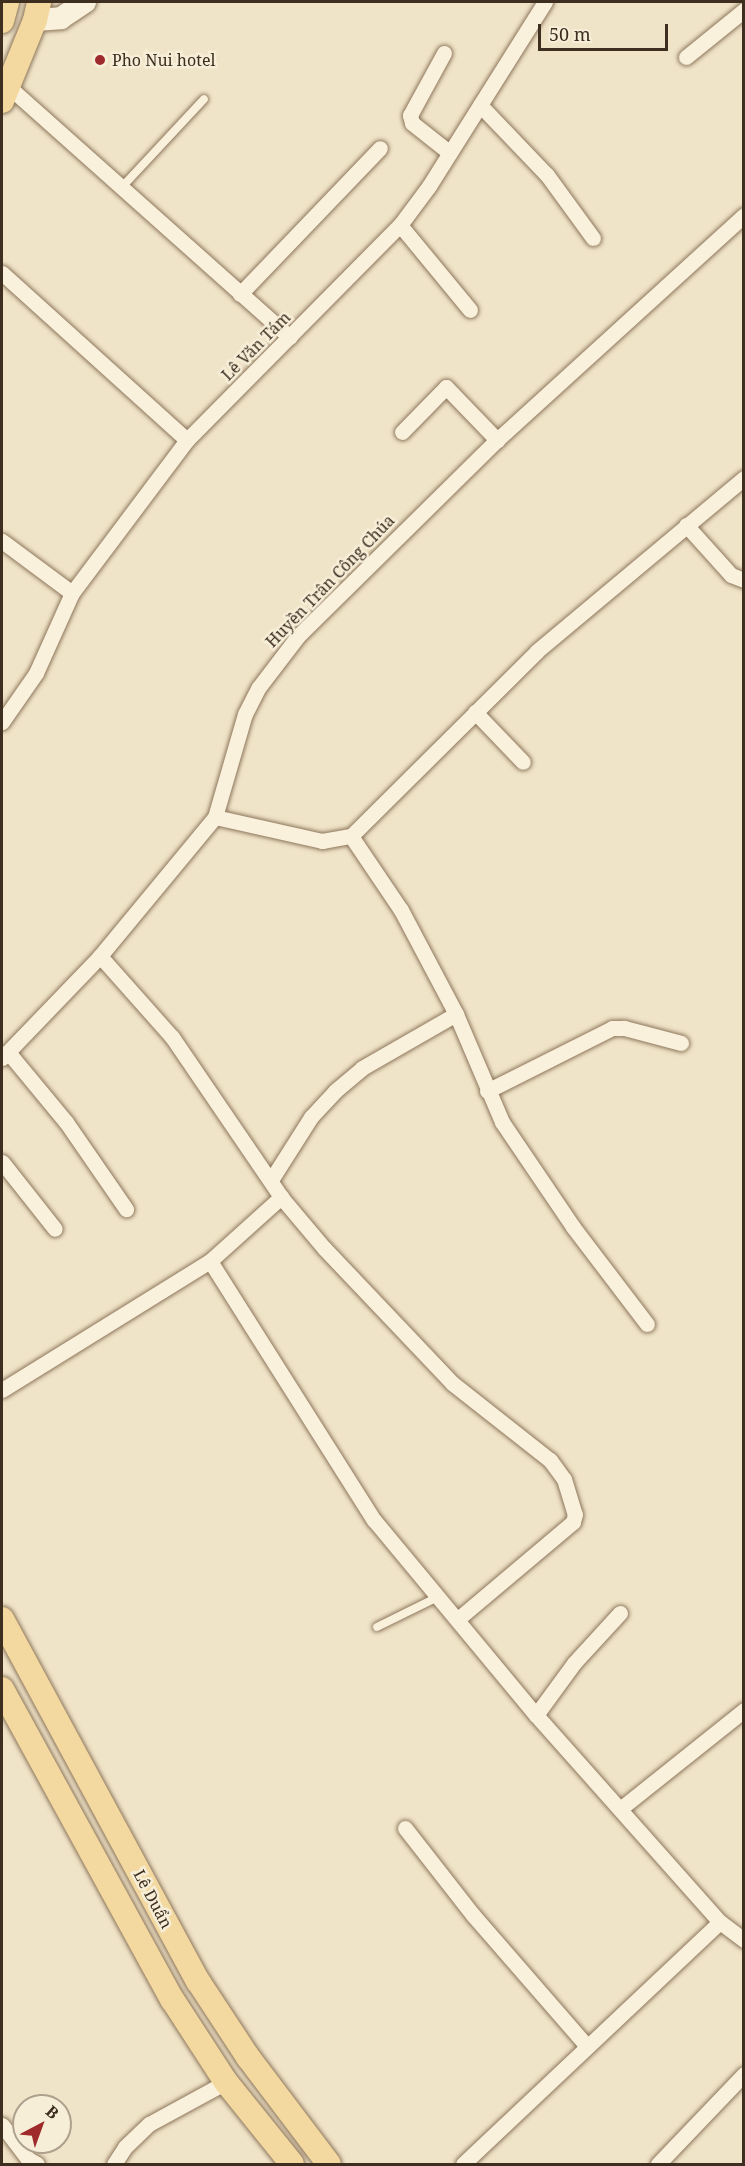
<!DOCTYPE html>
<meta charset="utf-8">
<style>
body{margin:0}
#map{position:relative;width:745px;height:2166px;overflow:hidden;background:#f0e4c8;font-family:"Noto Serif",serif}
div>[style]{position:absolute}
.roads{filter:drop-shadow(0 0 2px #8d765c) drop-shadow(0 0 2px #8d765c)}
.lane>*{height:8px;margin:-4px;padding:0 4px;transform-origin:4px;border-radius:4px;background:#faf1dc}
.street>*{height:15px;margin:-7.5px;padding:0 7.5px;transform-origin:7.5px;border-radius:7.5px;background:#faf1dc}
.secondary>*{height:22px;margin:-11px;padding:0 11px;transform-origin:11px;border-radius:11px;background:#faf1dc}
.primary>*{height:24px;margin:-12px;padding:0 12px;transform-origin:12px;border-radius:12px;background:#f3d9a0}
.dots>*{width:16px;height:16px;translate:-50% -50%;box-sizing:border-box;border:3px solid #f7eed8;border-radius:50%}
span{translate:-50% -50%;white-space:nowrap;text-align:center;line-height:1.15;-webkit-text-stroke:5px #f7eed8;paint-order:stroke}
.poi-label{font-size:16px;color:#3d2e20}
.left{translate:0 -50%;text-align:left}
.street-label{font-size:16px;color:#3d2e20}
.frame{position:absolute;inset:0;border:3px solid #3d2e20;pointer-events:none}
.north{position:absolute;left:12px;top:2094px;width:60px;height:60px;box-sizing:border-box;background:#f7eed8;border:2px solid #ada18e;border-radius:50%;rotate:41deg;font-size:16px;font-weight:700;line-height:24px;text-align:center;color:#3d2e20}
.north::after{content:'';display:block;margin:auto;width:21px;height:27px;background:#9e2a2b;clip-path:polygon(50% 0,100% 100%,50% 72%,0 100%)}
.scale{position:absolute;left:538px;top:24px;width:130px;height:27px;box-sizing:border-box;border:3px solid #3d2e20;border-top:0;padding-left:8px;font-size:18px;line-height:21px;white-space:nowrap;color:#3d2e20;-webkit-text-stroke:4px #f7eed8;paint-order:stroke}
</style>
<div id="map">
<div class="roads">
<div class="lane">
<i style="left:122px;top:187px;width:120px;rotate:-47deg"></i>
<i style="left:377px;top:1627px;width:68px;rotate:-26.2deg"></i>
</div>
<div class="street">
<i style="left:444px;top:53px;width:71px;rotate:118.7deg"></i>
<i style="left:410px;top:115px;width:8px;rotate:76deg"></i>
<i style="left:412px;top:123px;width:48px;rotate:38.3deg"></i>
<i style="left:686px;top:57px;width:75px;rotate:-39deg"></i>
<i style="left:9px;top:87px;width:376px;rotate:41.7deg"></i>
<i style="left:480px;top:105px;width:97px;rotate:46.3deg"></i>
<i style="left:547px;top:175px;width:78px;rotate:53.9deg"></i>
<i style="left:400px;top:225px;width:110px;rotate:50.5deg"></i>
<i style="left:2px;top:273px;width:249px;rotate:42.1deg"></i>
<i style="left:240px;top:294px;width:202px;rotate:-46.2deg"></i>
<i style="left:402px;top:432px;width:63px;rotate:-45.6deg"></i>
<i style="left:446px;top:387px;width:74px;rotate:46.1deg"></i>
<i style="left:686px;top:525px;width:67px;rotate:48deg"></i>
<i style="left:731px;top:575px;width:14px;rotate:21deg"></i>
<i style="left:2px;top:541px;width:87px;rotate:36.6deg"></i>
<i style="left:475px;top:712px;width:69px;rotate:46.2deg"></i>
<i style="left:2px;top:722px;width:60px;rotate:-55.2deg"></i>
<i style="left:36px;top:673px;width:88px;rotate:-65.8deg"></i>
<i style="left:72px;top:593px;width:191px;rotate:-53.1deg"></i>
<i style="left:187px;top:440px;width:303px;rotate:-45.3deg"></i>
<i style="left:400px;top:225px;width:49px;rotate:-53.4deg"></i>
<i style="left:429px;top:186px;width:218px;rotate:-57.8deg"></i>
<i style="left:215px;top:817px;width:110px;rotate:12.6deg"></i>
<i style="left:322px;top:841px;width:29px;rotate:-10deg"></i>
<i style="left:351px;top:836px;width:262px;rotate:-44.8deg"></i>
<i style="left:537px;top:651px;width:270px;rotate:-39.9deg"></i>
<i style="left:351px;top:836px;width:89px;rotate:56deg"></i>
<i style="left:401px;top:910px;width:118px;rotate:62.1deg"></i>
<i style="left:456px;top:1014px;width:117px;rotate:66.9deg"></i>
<i style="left:502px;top:1122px;width:127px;rotate:55.9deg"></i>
<i style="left:573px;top:1227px;width:122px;rotate:52.7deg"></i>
<i style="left:100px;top:956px;width:108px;rotate:48.4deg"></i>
<i style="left:172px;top:1037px;width:194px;rotate:55.7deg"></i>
<i style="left:281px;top:1197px;width:67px;rotate:49.9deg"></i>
<i style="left:324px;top:1248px;width:186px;rotate:46.5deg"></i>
<i style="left:452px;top:1383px;width:125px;rotate:38.2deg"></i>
<i style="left:550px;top:1460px;width:24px;rotate:54deg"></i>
<i style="left:564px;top:1479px;width:37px;rotate:73deg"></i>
<i style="left:575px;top:1514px;width:8px;rotate:104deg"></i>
<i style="left:573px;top:1522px;width:150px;rotate:139.9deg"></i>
<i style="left:8px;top:1052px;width:91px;rotate:50.4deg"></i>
<i style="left:66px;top:1122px;width:106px;rotate:55.4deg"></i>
<i style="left:2px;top:1058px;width:141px;rotate:-46.1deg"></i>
<i style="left:100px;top:956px;width:180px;rotate:-50.4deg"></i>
<i style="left:215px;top:817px;width:107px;rotate:-73.8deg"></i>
<i style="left:245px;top:714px;width:30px;rotate:-63deg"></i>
<i style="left:259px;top:687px;width:64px;rotate:-52.6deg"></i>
<i style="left:298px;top:636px;width:279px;rotate:-44.6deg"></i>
<i style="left:497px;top:440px;width:334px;rotate:-42.3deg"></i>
<i style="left:487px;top:1091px;width:140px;rotate:-26.7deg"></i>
<i style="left:612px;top:1028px;width:12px"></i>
<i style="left:624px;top:1028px;width:59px;rotate:14.7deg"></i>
<i style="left:2px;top:1162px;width:85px;rotate:51.7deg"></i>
<i style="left:271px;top:1180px;width:75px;rotate:-57.6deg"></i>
<i style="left:311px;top:1117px;width:35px;rotate:-47deg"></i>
<i style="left:335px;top:1091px;width:35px;rotate:-40deg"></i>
<i style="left:362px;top:1068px;width:108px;rotate:-29.9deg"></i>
<i style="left:210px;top:1261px;width:307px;rotate:57.7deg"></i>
<i style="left:374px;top:1520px;width:254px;rotate:50.3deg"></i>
<i style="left:536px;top:1715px;width:277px;rotate:48.4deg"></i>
<i style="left:720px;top:1922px;width:30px;rotate:37deg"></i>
<i style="left:2px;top:1390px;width:245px;rotate:-31.8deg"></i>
<i style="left:210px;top:1261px;width:96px;rotate:-42deg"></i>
<i style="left:536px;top:1715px;width:64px;rotate:-53.8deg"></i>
<i style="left:574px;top:1663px;width:68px;rotate:-47.4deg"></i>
<i style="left:620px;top:1809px;width:159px;rotate:-38.6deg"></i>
<i style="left:405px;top:1828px;width:110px;rotate:52deg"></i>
<i style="left:473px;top:1915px;width:174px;rotate:49deg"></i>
<i style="left:2px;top:2125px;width:43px;rotate:52.6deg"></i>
<i style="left:28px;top:2159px;width:10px;rotate:29deg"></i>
<i style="left:114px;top:2164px;width:20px;rotate:-57deg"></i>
<i style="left:125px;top:2147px;width:33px;rotate:-44deg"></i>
<i style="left:149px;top:2124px;width:88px;rotate:-28.6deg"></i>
<i style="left:463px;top:2164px;width:353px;rotate:-43.3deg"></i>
<i style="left:658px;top:2164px;width:124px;rotate:-46.3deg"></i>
</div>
<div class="secondary">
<i style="left:35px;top:20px;width:26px;rotate:-4deg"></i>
<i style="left:61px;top:18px;width:29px;rotate:-34deg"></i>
</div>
<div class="primary">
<i style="left:2px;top:21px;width:20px;rotate:-75deg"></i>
<i style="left:2px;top:101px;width:87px;rotate:-67.8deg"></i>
<i style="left:35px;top:20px;width:18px;rotate:-77deg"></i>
<i style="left:2px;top:1619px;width:412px;rotate:61.6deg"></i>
<i style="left:198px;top:1981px;width:91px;rotate:56.7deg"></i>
<i style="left:248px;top:2057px;width:134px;rotate:52.9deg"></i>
<i style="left:2px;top:1689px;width:354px;rotate:61.3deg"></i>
<i style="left:172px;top:1999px;width:99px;rotate:57deg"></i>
<i style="left:226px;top:2082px;width:105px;rotate:51.2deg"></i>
</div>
</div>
<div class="dots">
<i style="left:100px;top:60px;background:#9e2a2b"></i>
</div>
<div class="poi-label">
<span class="left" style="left:112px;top:60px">Pho Nui hotel</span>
</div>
<div class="street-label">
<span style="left:256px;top:346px;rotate:-45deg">Lê Văn Tám</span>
<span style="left:330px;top:581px;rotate:-46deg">Huyền Trân Công Chúa</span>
<span style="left:153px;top:1899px;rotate:62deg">Lê Duẩn</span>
</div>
<div class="frame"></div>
<div class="north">B</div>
<div class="scale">50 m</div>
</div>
